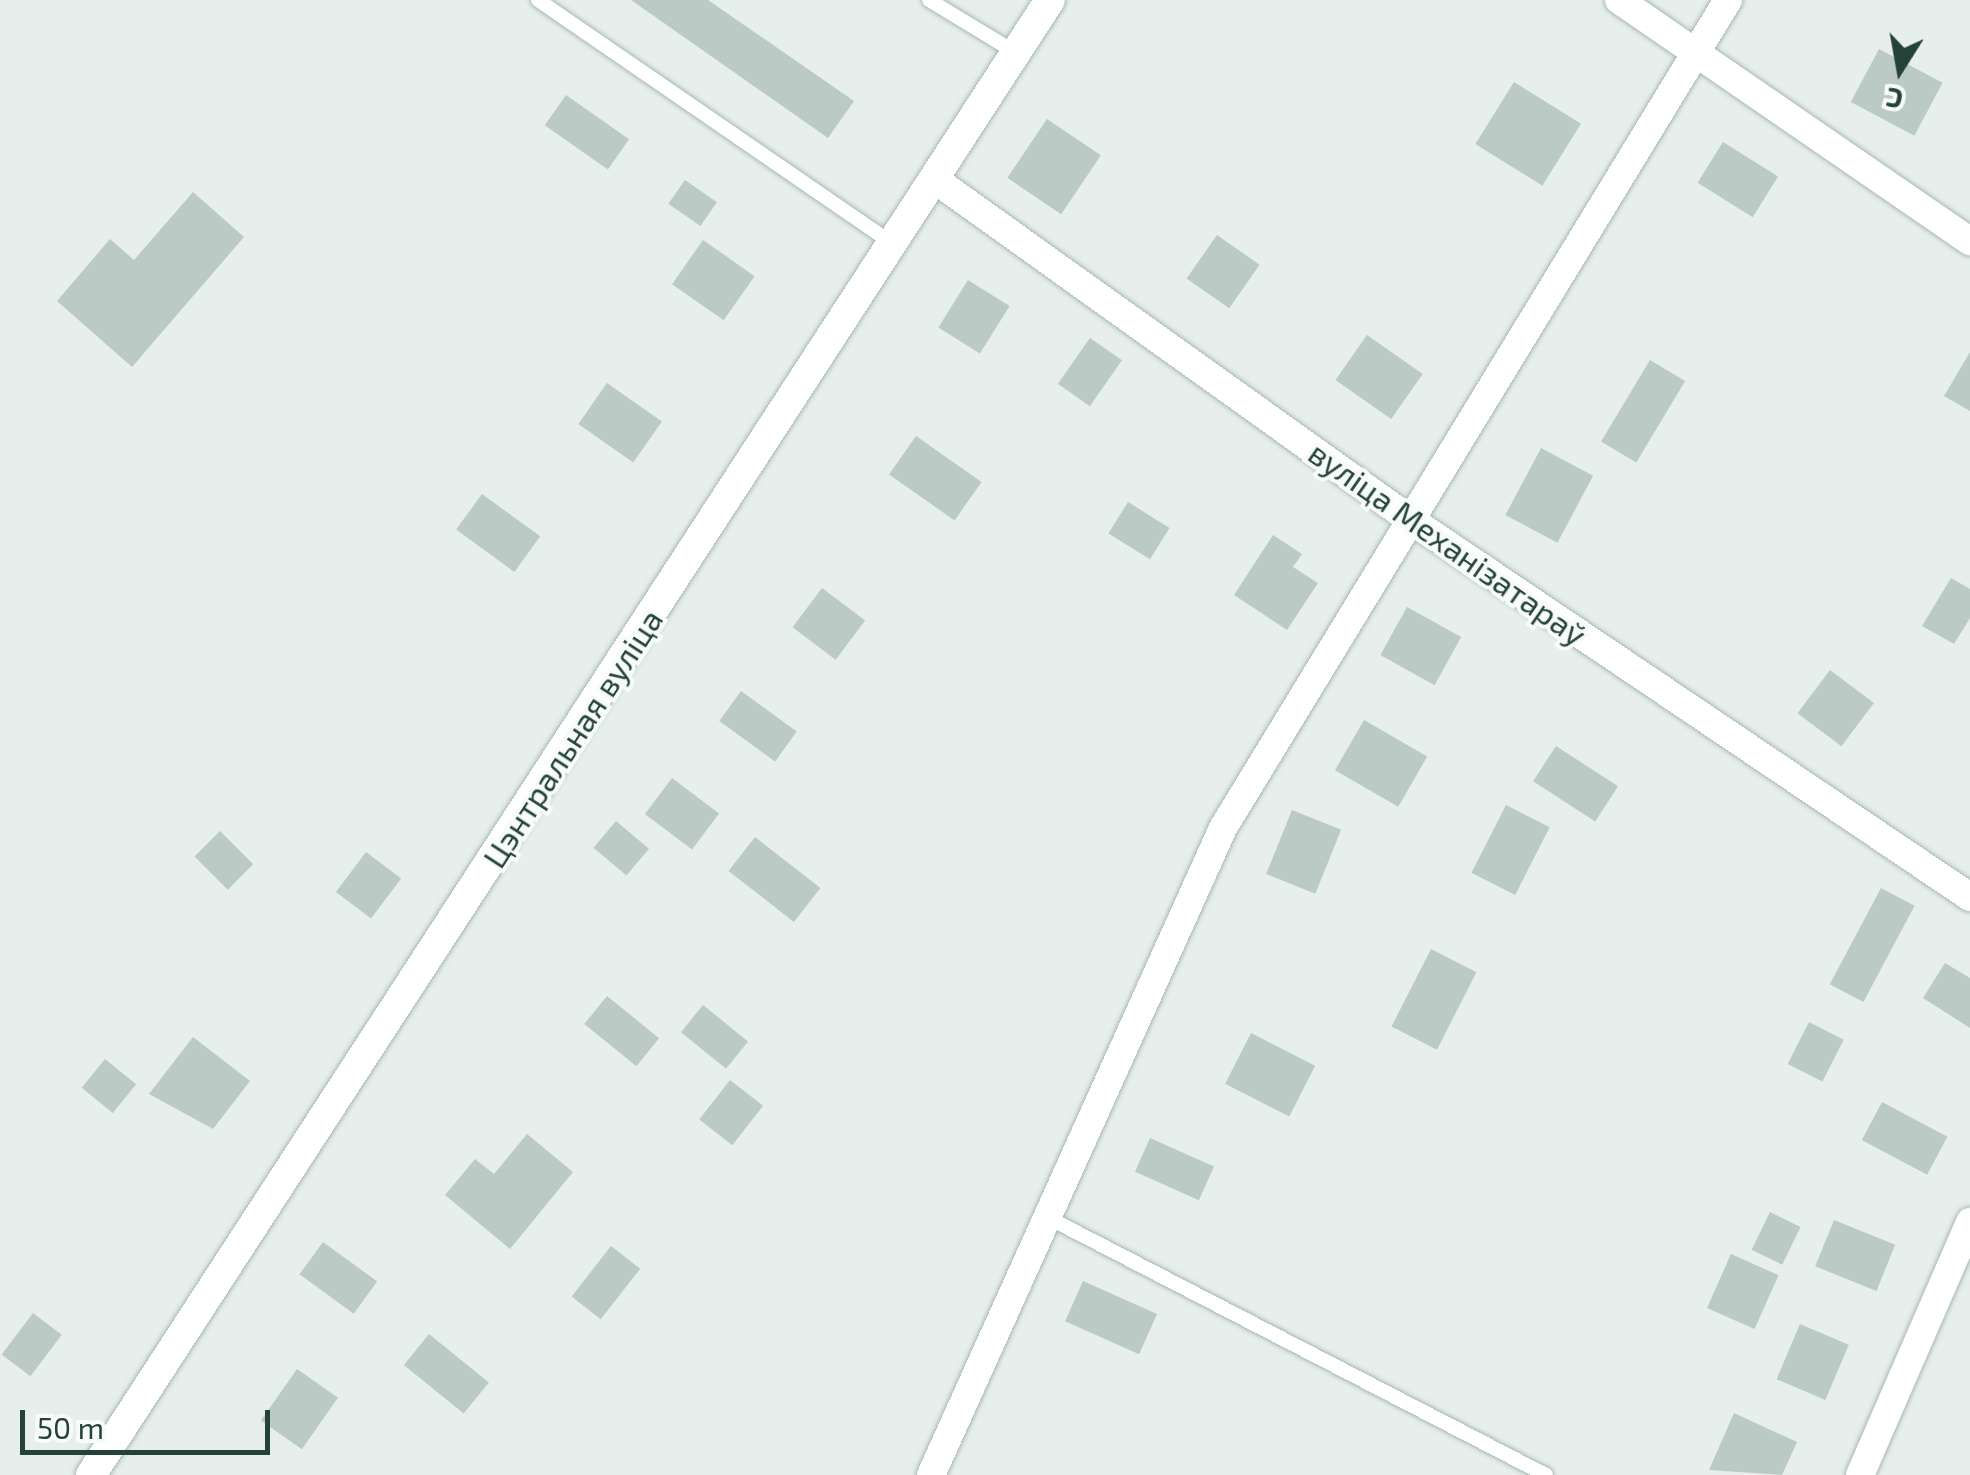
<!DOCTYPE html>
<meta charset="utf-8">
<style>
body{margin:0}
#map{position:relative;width:1970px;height:1475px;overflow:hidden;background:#e6efeb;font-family:"Exo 2",sans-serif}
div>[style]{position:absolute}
.building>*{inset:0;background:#bbcac4;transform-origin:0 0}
.roads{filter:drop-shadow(0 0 2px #a8b8b2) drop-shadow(0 0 2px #a8b8b2)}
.lane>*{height:14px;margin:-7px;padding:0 7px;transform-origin:7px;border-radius:7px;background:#fff}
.street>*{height:28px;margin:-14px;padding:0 14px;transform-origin:14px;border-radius:14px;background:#fff}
.secondary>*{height:30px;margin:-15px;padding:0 15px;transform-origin:15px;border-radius:15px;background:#fff}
span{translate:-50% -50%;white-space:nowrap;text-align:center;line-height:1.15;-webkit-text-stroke:8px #f7fbf9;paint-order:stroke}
.street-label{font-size:32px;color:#24423a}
.north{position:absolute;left:1850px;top:20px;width:100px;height:100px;-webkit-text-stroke:8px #f7fbf9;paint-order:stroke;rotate:191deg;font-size:28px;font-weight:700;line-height:40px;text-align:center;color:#24423a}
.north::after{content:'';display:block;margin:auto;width:35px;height:45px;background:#24423a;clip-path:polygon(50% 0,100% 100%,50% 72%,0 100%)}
.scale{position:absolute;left:20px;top:1410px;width:250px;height:45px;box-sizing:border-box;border:5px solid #24423a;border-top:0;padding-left:12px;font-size:30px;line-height:35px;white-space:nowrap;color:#24423a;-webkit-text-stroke:8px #f7fbf9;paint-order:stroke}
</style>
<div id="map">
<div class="building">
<i style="clip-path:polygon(631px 0,708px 0,854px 101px,828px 138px)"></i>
<i style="left:1879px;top:49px;width:72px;height:60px;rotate:28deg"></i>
<i style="left:1514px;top:82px;width:79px;height:73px;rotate:32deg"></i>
<i style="left:566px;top:95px;width:77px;height:37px;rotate:35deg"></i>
<i style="left:1047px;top:119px;width:65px;height:71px;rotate:34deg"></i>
<i style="left:1723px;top:142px;width:65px;height:48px;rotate:32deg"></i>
<i style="left:685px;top:180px;width:39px;height:29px;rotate:35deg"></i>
<i style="clip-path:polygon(193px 192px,244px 237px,132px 367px,57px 301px,110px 239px,134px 260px)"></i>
<i style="left:1217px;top:235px;width:52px;height:53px;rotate:35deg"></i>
<i style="left:703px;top:240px;width:63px;height:54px;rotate:35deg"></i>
<i style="left:968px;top:280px;width:49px;height:56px;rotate:32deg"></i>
<i style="left:1367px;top:335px;width:68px;height:55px;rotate:35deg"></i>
<i style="left:1090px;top:338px;width:39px;height:56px;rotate:35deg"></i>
<i style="clip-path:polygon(1970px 352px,1970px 411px,1944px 396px)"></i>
<i style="left:1650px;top:360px;width:41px;height:95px;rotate:31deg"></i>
<i style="left:607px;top:383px;width:67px;height:50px;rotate:35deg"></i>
<i style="left:916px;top:436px;width:80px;height:47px;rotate:35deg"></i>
<i style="left:1541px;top:448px;width:59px;height:76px;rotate:28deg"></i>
<i style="left:482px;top:494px;width:72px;height:44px;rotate:36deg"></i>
<i style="left:1128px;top:502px;width:49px;height:37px;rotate:32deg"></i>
<i style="clip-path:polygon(1273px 535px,1302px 554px,1293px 567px,1318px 583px,1287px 630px,1234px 595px)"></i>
<i style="clip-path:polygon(1951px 578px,1970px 589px,1970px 618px,1954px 644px,1922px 626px)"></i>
<i style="left:822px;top:588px;width:54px;height:49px;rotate:37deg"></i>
<i style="left:1407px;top:607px;width:62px;height:55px;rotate:29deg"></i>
<i style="left:1830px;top:670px;width:55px;height:54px;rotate:37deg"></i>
<i style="left:741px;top:691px;width:69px;height:37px;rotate:36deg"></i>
<i style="left:1364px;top:720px;width:73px;height:58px;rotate:30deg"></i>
<i style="left:1556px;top:746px;width:74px;height:42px;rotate:33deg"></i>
<i style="left:672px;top:778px;width:59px;height:45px;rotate:37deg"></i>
<i style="left:1506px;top:805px;width:49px;height:76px;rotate:27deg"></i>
<i style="left:1292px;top:810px;width:53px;height:69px;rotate:22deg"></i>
<i style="left:616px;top:821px;width:43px;height:35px;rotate:40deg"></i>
<i style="left:220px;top:831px;width:47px;height:36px;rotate:45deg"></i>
<i style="left:755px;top:837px;width:83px;height:43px;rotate:38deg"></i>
<i style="left:366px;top:852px;width:44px;height:50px;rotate:37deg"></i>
<i style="left:1881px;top:888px;width:38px;height:109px;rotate:28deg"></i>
<i style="left:1431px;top:949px;width:51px;height:87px;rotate:27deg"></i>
<i style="clip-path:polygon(1945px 963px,1970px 978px,1970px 1028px,1923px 998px)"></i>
<i style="left:607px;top:996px;width:67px;height:36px;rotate:39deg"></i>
<i style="left:703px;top:1005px;width:58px;height:35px;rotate:39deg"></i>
<i style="left:1809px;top:1022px;width:39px;height:47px;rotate:27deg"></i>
<i style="left:1251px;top:1033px;width:72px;height:57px;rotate:27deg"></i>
<i style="clip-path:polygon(193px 1037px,250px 1081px,213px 1129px,149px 1094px)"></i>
<i style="left:105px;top:1059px;width:40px;height:37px;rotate:39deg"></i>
<i style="left:730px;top:1080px;width:42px;height:50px;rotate:38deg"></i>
<i style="left:1882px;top:1102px;width:74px;height:43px;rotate:28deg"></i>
<i style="clip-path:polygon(527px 1134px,573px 1172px,510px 1249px,445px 1195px,475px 1159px,494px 1174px)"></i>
<i style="left:1150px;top:1138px;width:70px;height:37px;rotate:24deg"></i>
<i style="left:1770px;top:1212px;width:34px;height:42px;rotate:26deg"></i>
<i style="left:1834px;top:1220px;width:66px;height:50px;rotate:22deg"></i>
<i style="left:323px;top:1242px;width:67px;height:40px;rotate:36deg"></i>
<i style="left:611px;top:1246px;width:37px;height:64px;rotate:38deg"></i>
<i style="left:1731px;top:1254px;width:52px;height:59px;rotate:24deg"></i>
<i style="left:1083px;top:1281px;width:81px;height:44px;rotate:24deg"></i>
<i style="left:33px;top:1313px;width:36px;height:52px;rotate:37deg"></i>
<i style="left:1800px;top:1324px;width:53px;height:60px;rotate:23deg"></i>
<i style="left:429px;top:1334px;width:77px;height:40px;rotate:39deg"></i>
<i style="left:297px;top:1369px;width:50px;height:63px;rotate:35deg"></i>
<i style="clip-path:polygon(1734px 1413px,1797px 1442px,1782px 1475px,1709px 1470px)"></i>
</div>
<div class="roads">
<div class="lane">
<i style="left:538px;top:0;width:431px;rotate:34.5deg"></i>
<i style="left:929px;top:0;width:100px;rotate:31.2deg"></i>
<i style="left:1045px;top:1216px;width:564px;rotate:27.34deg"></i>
</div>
<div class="street">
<i style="left:1619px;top:0;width:426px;rotate:34.5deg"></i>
<i style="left:934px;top:179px;width:586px;rotate:35.56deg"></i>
<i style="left:1411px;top:520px;width:674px;rotate:34deg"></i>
<i style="left:931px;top:1475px;width:710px;rotate:-65.71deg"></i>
<i style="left:1223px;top:828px;width:970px;rotate:-58.62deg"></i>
<i style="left:1860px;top:1475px;width:276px;rotate:-66.5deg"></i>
</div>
<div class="secondary">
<i style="left:91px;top:1475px;width:1759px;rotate:-56.97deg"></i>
</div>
</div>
<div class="street-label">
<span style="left:1448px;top:543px;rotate:35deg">вуліца Механізатараў</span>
<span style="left:572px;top:738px;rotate:-57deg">Цэнтральная вуліца</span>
</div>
<div class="north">С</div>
<div class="scale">50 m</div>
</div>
